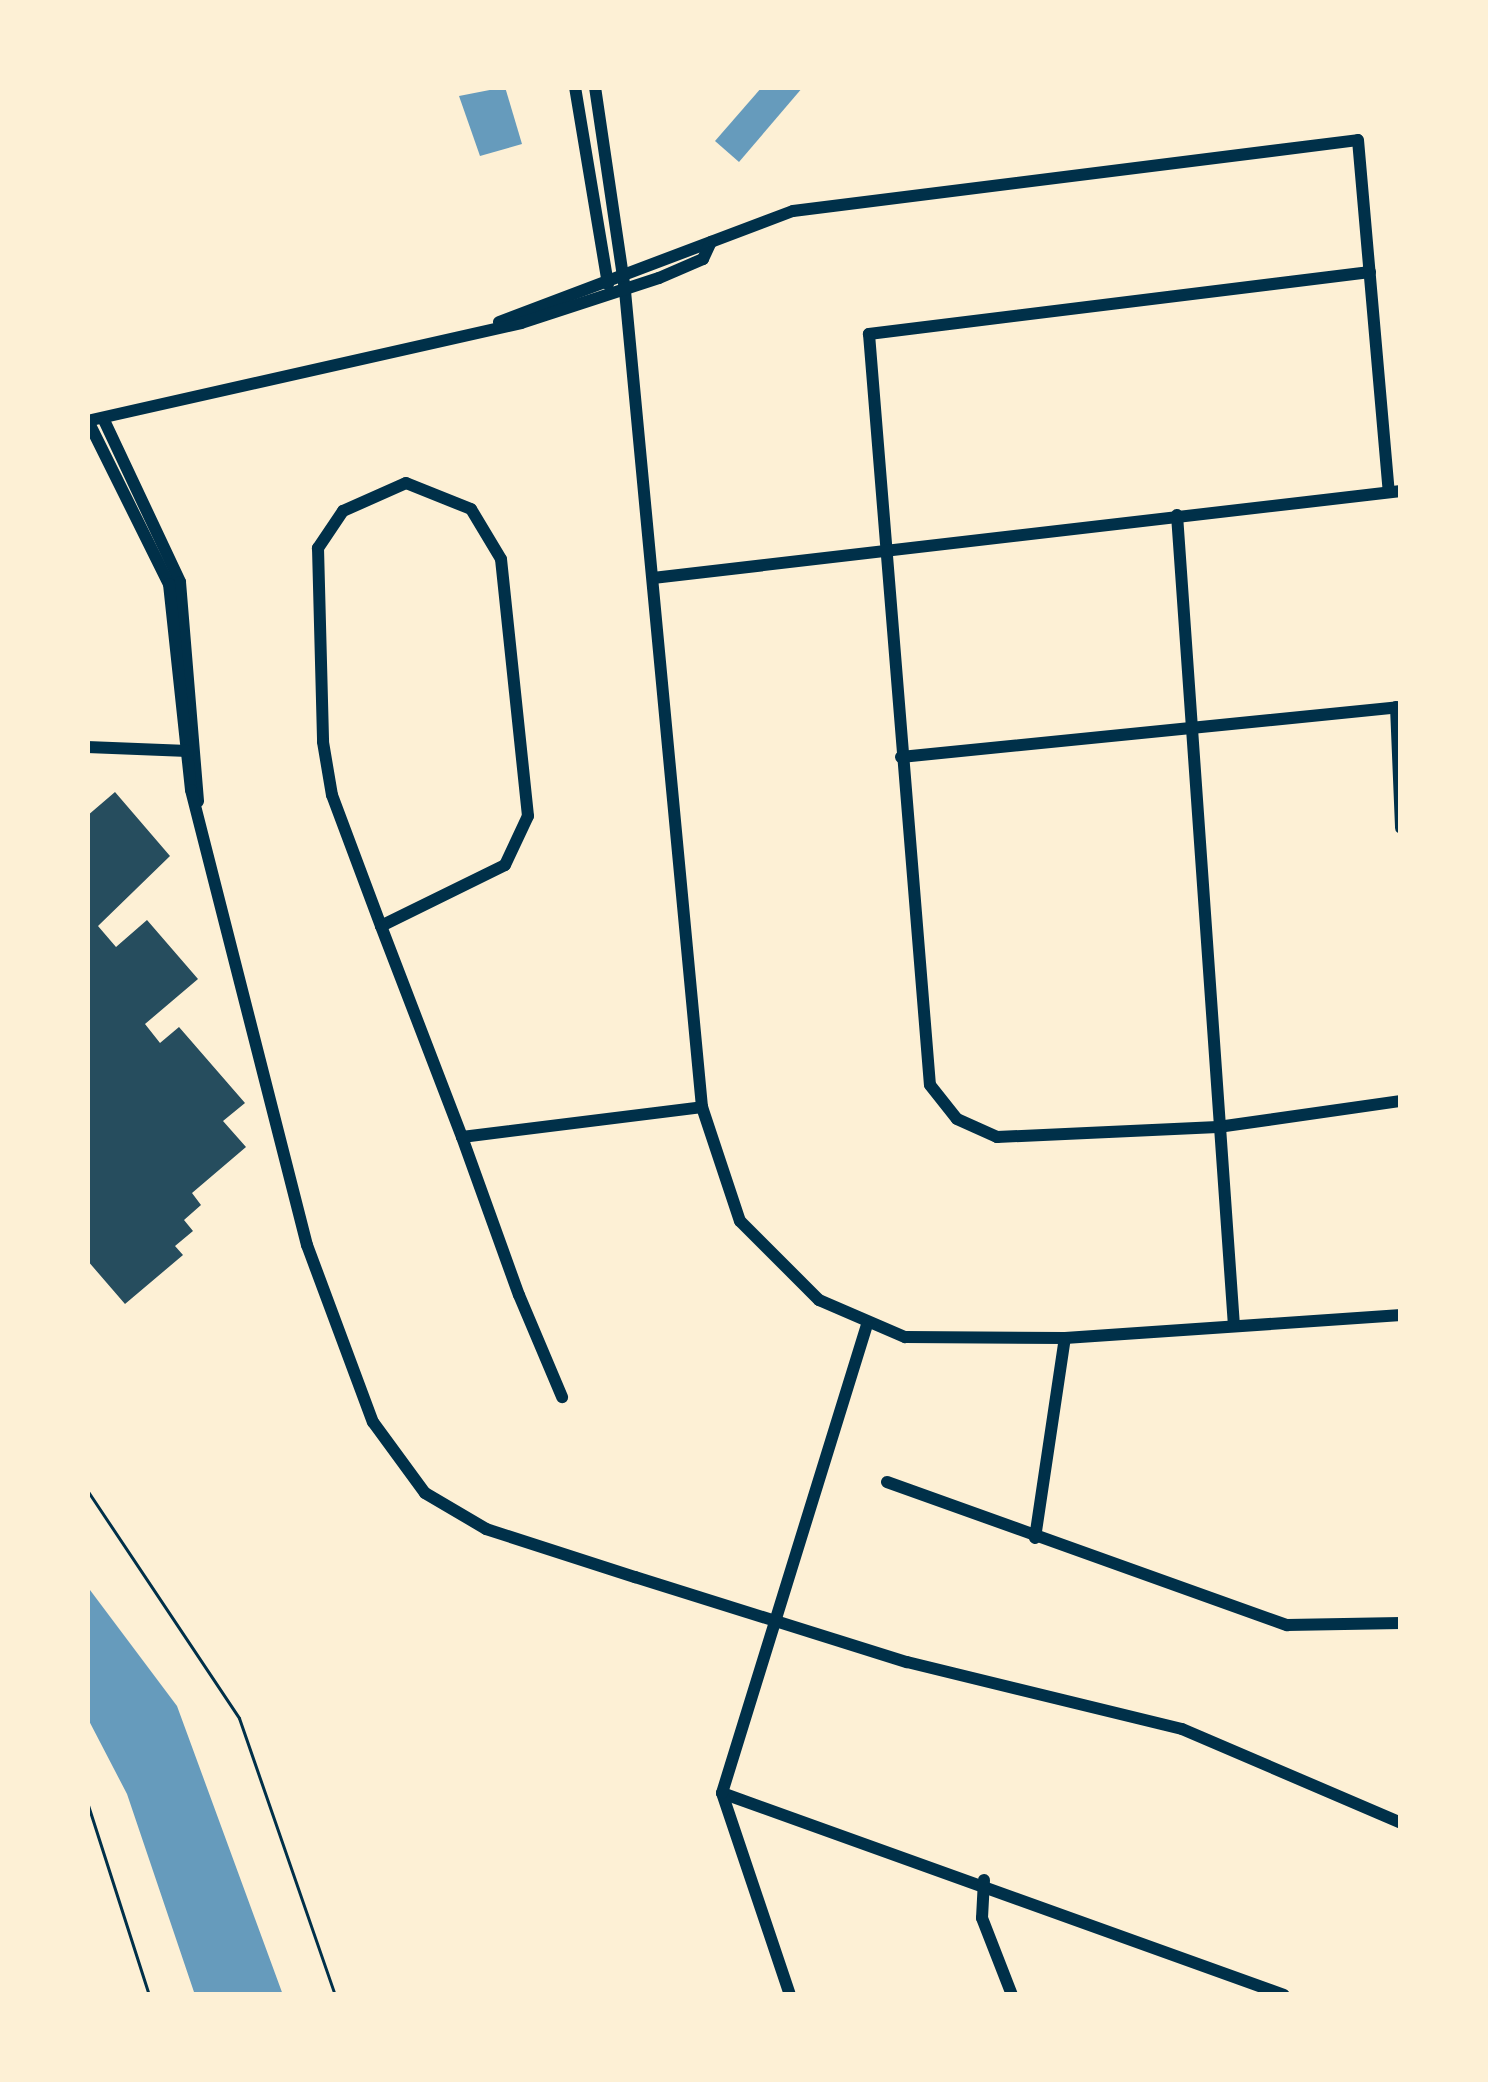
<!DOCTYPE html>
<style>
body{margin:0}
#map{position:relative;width:1488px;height:2082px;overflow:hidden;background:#fdf0d5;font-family:"Golos Text",sans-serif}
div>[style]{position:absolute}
.water>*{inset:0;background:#669bbc}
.building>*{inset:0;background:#264d5e}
.path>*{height:3px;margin:-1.5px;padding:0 1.5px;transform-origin:1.5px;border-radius:1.5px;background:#003049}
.minor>*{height:12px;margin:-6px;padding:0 6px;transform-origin:6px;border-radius:6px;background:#003049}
span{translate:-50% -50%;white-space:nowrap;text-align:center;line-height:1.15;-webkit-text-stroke:12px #fdf0d5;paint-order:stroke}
.frame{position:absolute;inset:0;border:90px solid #fdf0d5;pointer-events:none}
</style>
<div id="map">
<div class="water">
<i style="clip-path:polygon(505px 87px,522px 144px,480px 156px,459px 96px)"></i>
<i style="clip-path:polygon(762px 87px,803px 87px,739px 162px,715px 141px)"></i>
<i style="clip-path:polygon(87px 1586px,177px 1706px,283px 1995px,195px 1995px,127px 1794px,87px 1717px)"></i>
</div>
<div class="building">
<i style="clip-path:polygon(115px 792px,170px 856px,98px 926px,116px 947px,147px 920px,198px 979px,145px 1024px,160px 1043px,179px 1027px,245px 1103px,223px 1121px,246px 1147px,192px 1193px,201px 1205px,184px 1220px,193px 1231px,175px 1246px,183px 1255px,125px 1304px,87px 1260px,87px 816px)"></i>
</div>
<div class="path">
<i style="left:87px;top:1490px;width:274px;rotate:56.3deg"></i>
<i style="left:239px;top:1718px;width:293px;rotate:70.9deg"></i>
<i style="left:87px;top:1802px;width:203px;rotate:72.2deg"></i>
</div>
<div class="minor">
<i style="left:575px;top:87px;width:200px;rotate:80.5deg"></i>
<i style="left:595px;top:87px;width:206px;rotate:81.6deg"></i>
<i style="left:625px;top:291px;width:820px;rotate:84.61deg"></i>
<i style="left:702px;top:1107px;width:120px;rotate:71.6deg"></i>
<i style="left:740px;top:1221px;width:112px;rotate:45deg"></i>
<i style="left:819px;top:1300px;width:94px;rotate:23.3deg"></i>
<i style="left:905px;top:1337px;width:160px;rotate:0.4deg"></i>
<i style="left:1065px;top:1338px;width:337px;rotate:-3.9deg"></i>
<i style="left:1370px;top:272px;width:505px;rotate:172.95deg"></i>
<i style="left:869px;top:334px;width:753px;rotate:85.36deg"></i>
<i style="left:930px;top:1085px;width:43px;rotate:51.5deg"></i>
<i style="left:957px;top:1119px;width:44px;rotate:24.2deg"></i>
<i style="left:997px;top:1137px;width:221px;rotate:-2.6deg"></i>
<i style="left:1218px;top:1127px;width:185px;rotate:-8.1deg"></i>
<i style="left:499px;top:322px;width:314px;rotate:-20.7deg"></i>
<i style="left:793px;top:211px;width:569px;rotate:-7.16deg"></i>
<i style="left:1358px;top:140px;width:352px;rotate:85deg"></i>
<i style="left:103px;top:418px;width:181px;rotate:64.8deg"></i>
<i style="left:180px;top:582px;width:220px;rotate:85.3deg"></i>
<i style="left:87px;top:421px;width:445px;rotate:-12.7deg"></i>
<i style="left:521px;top:323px;width:145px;rotate:-18.1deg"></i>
<i style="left:659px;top:278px;width:48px;rotate:-23.4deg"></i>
<i style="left:703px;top:259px;width:19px;rotate:-65deg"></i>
<i style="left:88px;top:421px;width:182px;rotate:63.6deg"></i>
<i style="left:169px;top:584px;width:207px;rotate:83.9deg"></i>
<i style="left:191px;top:790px;width:470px;rotate:75.7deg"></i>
<i style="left:307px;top:1245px;width:189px;rotate:69.6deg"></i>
<i style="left:373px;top:1422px;width:88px;rotate:53.8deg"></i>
<i style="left:425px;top:1493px;width:71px;rotate:30.5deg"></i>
<i style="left:486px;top:1529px;width:157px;rotate:17.9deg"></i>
<i style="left:635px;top:1577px;width:285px;rotate:17.4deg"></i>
<i style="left:907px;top:1662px;width:283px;rotate:13.7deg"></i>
<i style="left:1182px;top:1729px;width:238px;rotate:23.2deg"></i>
<i style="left:1177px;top:515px;width:813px;rotate:85.98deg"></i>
<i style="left:653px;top:578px;width:753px;rotate:-6.63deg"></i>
<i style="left:1396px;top:707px;width:121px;rotate:87.6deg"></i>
<i style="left:87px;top:747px;width:101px;rotate:2.3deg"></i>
<i style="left:901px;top:757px;width:502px;rotate:-5.71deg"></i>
<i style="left:381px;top:926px;width:138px;rotate:-26.2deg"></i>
<i style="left:505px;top:865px;width:54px;rotate:-64.9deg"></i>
<i style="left:528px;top:816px;width:258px;rotate:-96deg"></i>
<i style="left:501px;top:559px;width:58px;rotate:-121deg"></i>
<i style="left:471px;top:509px;width:70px;rotate:-158.2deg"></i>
<i style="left:406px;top:483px;width:69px;rotate:156deg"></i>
<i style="left:343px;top:511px;width:45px;rotate:124deg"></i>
<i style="left:318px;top:548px;width:194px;rotate:88.5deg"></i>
<i style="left:323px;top:742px;width:54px;rotate:80.4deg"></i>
<i style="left:332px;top:795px;width:140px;rotate:69.5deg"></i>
<i style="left:381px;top:926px;width:226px;rotate:69deg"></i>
<i style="left:462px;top:1137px;width:168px;rotate:70.2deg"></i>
<i style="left:519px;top:1295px;width:111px;rotate:67.1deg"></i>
<i style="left:462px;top:1137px;width:242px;rotate:-7.1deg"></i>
<i style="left:887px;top:1482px;width:425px;rotate:19.7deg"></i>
<i style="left:1287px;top:1625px;width:114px;rotate:-1deg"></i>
<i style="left:1035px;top:1538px;width:202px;rotate:-81.5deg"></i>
<i style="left:722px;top:1793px;width:597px;rotate:19.77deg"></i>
<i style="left:984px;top:1880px;width:38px;rotate:93deg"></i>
<i style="left:982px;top:1918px;width:83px;rotate:68.7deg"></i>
<i style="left:790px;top:1995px;width:213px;rotate:-108.6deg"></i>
<i style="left:722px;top:1793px;width:490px;rotate:-72.8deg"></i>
</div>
<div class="frame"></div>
</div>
